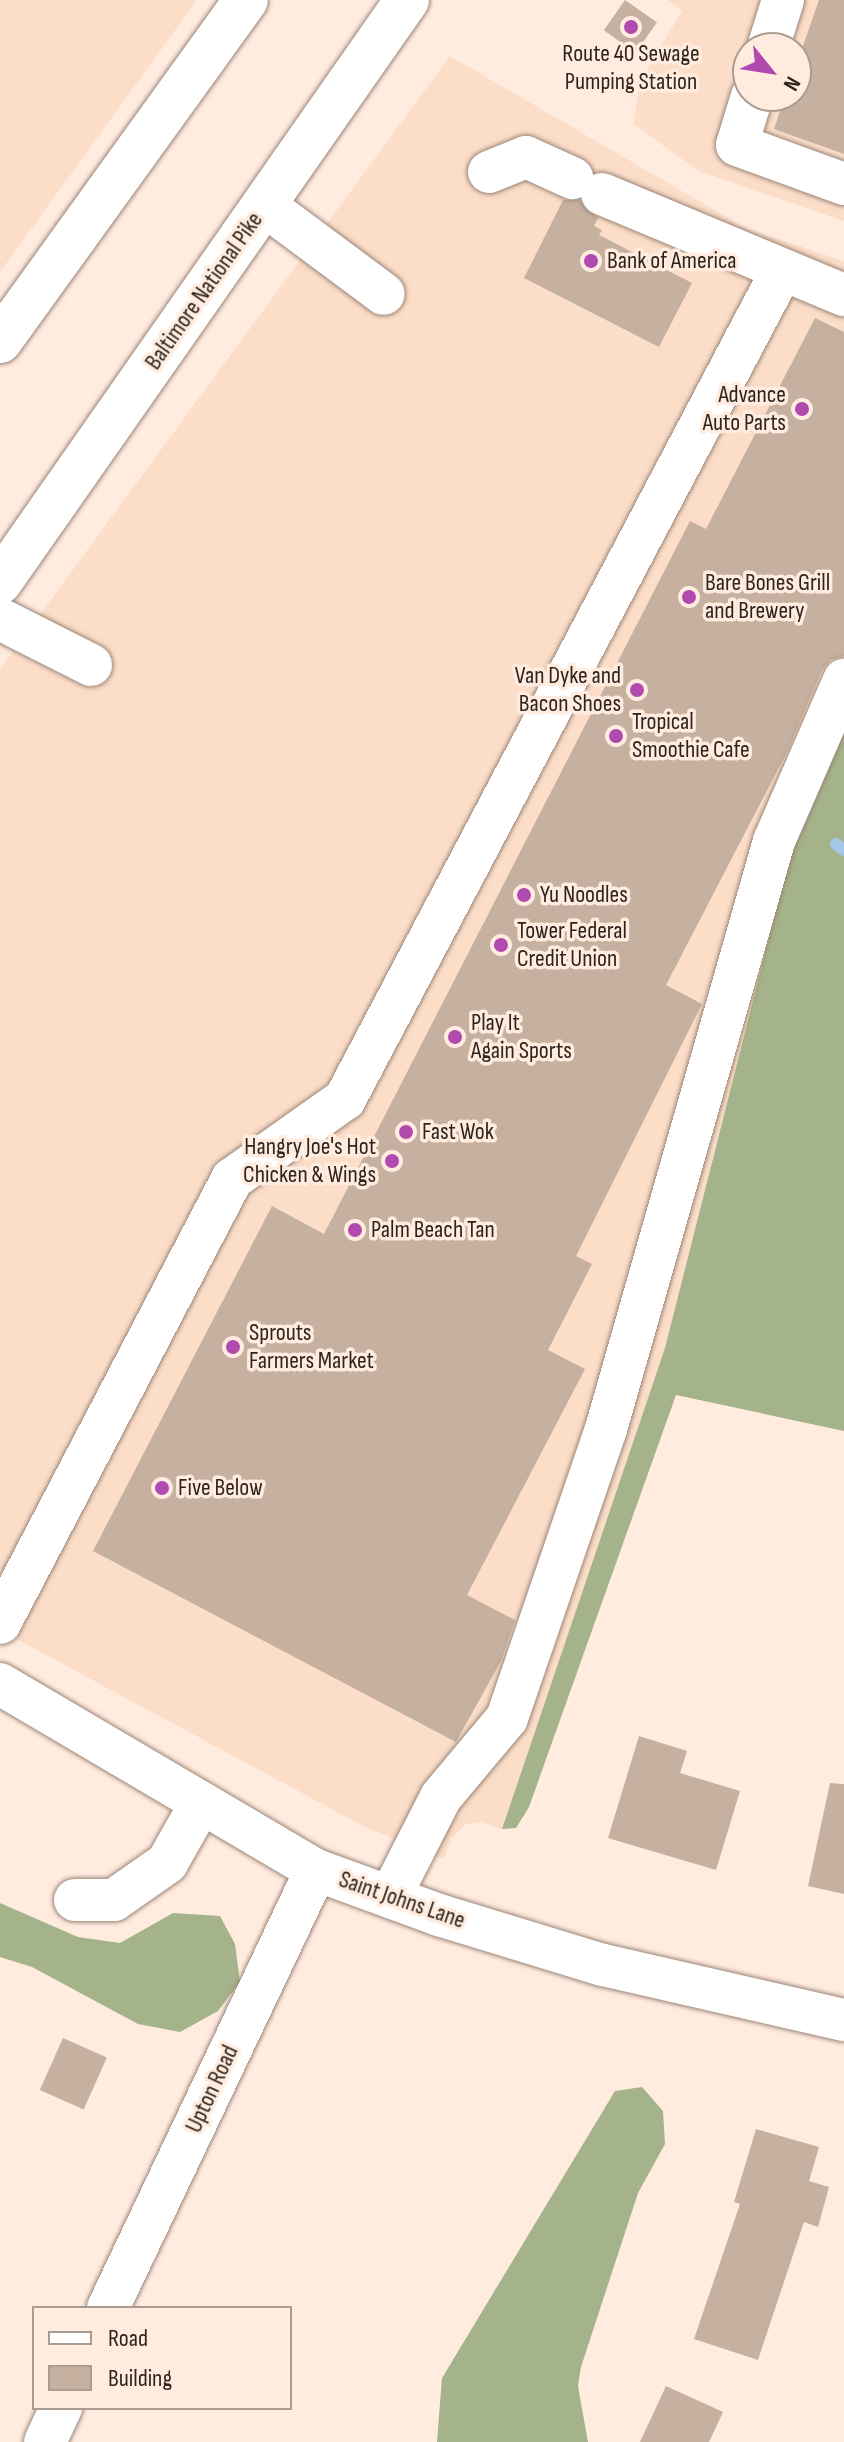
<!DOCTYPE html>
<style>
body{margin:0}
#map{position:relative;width:844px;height:2442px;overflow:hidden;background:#ffecdf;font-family:"Sofia Sans Condensed",sans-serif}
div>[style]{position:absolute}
.built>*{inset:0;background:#fbddc8}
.forest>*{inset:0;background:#a4b38a}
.stream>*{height:12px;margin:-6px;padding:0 6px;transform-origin:6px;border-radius:6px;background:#a4c7e6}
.building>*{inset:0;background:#c6b0a0;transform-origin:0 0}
.roads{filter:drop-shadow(0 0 2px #9b8577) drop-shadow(0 0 2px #9b8577)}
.minor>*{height:42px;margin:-21px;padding:0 21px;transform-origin:21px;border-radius:21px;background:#fff}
.major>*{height:44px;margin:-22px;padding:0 22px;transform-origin:22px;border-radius:22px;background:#fff}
.dots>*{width:22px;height:22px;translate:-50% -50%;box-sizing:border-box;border:4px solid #ffecdf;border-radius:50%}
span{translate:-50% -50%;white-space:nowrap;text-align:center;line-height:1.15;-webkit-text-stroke:7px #ffecdf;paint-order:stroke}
.poi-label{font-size:24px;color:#2d241e}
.left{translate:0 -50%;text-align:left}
.right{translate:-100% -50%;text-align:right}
.street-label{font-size:24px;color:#2d241e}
.legend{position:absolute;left:32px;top:2306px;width:260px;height:104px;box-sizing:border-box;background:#ffecdf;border:2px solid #ab9c92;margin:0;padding:10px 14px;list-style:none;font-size:24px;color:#2d241e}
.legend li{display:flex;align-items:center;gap:16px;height:40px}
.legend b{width:40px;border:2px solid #ab9c92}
.north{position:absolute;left:732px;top:32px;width:80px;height:80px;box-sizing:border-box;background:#ffecdf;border:2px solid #ab9c92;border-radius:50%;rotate:120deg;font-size:22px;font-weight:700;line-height:32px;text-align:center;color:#2d241e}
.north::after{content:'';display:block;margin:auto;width:28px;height:36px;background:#b14aaf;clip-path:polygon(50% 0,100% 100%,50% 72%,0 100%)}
</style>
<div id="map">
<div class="built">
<i style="clip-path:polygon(0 0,197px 0,0 272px)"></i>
<i style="clip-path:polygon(evenodd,668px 0,844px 0,844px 221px,699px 171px,633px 124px,641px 80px,682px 11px,668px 0,748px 48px,796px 48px,796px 96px,748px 96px,748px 48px)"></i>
<i style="clip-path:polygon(450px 56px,745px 228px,844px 261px,844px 726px,796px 831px,665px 1348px,502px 1829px,481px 1822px,466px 1824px,451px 1839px,444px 1859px,363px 1826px,0 1630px,0 669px)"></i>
</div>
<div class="forest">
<i style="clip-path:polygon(844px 726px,844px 1431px,676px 1395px,529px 1807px,516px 1828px,502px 1829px,665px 1348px,796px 831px)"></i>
<i style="clip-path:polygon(0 1903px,78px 1937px,120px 1943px,173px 1913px,220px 1916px,235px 1944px,240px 1982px,218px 2011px,180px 2032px,138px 2024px,32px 1967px,0 1957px)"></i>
<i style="clip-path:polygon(642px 2087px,663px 2111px,665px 2144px,638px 2193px,581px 2367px,578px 2386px,588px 2442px,437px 2442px,442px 2378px,615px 2091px)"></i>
</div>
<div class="stream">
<i style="left:836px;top:844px;width:10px;rotate:37deg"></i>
</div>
<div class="building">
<i style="left:625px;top:0;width:39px;height:37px;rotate:35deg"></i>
<i style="clip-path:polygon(819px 0,844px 0,844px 154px,774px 129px,785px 96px,796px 96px,796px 66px)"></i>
<i style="clip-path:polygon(563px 200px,579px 200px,598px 218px,594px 226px,602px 230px,599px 235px,692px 283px,659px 347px,524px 278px)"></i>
<i style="clip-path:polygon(815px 318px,844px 332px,844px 656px,830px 660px,822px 670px,787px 752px,666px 985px,702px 1004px,576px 1256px,592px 1264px,548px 1350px,585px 1369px,467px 1595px,515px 1620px,501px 1661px,456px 1742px,93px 1551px,272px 1206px,324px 1234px,690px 521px,706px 529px)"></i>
<i style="clip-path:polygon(639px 1736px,687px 1751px,680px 1773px,740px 1791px,716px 1870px,608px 1838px)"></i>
<i style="clip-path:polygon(830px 1783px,844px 1784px,844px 1894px,808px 1886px)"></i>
<i style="left:63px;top:2038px;width:48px;height:57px;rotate:24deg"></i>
<i style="clip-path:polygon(756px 2129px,819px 2147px,809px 2181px,829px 2187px,818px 2227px,804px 2222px,758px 2360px,694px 2339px,740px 2204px,734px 2202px)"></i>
<i style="clip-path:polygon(666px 2386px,723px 2412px,709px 2442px,640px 2442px)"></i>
</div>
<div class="roads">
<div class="minor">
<i style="left:768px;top:48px;width:50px;rotate:-72.6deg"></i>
<i style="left:752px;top:96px;width:51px;rotate:107deg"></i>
<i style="left:737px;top:145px;width:114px;rotate:20deg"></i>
<i style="left:489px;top:172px;width:40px;rotate:-22deg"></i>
<i style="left:526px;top:157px;width:51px;rotate:24.5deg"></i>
<i style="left:602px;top:194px;width:262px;rotate:22.7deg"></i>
<i style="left:264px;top:205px;width:149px;rotate:36.6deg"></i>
<i style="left:0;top:619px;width:102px;rotate:26.8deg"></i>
<i style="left:0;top:1623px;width:501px;rotate:-62.41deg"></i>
<i style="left:232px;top:1179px;width:138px;rotate:-35.3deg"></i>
<i style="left:345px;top:1099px;width:935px;rotate:-62.2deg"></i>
<i style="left:0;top:1684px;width:367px;rotate:30.5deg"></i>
<i style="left:316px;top:1870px;width:131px;rotate:20.1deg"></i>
<i style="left:439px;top:1915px;width:171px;rotate:17deg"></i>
<i style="left:603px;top:1965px;width:247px;rotate:12.9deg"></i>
<i style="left:390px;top:1897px;width:112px;rotate:-63deg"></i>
<i style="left:441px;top:1797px;width:103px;rotate:-50.1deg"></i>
<i style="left:507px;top:1718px;width:305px;rotate:-71.1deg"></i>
<i style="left:606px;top:1429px;width:612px;rotate:-74.05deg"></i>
<i style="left:774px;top:841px;width:176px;rotate:-66.5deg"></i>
<i style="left:75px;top:1900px;width:39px"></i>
<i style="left:114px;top:1900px;width:65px;rotate:-34.9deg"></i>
<i style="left:167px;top:1863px;width:69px;rotate:-60.5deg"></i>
<i style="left:108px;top:2308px;width:485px;rotate:-64.6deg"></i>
<i style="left:45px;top:2442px;width:38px;rotate:-65deg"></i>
</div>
<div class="major">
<i style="left:0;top:341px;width:420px;rotate:-54.2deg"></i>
<i style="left:0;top:582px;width:710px;rotate:-55.03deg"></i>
</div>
</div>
<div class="dots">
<i style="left:631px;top:27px;background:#b14aaf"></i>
<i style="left:591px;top:261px;background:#b14aaf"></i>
<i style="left:802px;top:409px;background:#b14aaf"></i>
<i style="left:689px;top:597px;background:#b14aaf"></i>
<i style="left:637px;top:690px;background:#b14aaf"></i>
<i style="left:616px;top:736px;background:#b14aaf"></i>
<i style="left:524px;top:895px;background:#b14aaf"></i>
<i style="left:501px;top:945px;background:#b14aaf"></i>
<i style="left:455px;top:1037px;background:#b14aaf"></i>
<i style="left:406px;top:1132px;background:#b14aaf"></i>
<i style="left:392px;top:1161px;background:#b14aaf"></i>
<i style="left:355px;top:1230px;background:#b14aaf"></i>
<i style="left:233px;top:1347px;background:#b14aaf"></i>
<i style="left:162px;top:1488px;background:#b14aaf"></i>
</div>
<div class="poi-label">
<span style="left:631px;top:68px">Route 40 Sewage<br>Pumping Station</span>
<span class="left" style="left:607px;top:261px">Bank of America</span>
<span class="right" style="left:786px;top:409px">Advance<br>Auto Parts</span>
<span class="left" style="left:705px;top:597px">Bare Bones Grill<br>and Brewery</span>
<span class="right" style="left:621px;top:690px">Van Dyke and<br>Bacon Shoes</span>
<span class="left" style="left:632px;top:736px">Tropical<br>Smoothie Cafe</span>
<span class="left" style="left:540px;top:895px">Yu Noodles</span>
<span class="left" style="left:517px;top:945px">Tower Federal<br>Credit Union</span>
<span class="left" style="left:471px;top:1037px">Play It<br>Again Sports</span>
<span class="left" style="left:422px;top:1132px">Fast Wok</span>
<span class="right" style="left:376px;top:1161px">Hangry Joe's Hot<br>Chicken &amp; Wings</span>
<span class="left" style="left:371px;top:1230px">Palm Beach Tan</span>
<span class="left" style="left:249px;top:1347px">Sprouts<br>Farmers Market</span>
<span class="left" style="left:178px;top:1488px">Five Below</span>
</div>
<div class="street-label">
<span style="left:204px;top:291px;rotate:-55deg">Baltimore National Pike</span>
<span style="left:402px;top:1900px;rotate:19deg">Saint Johns Lane</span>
<span style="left:212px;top:2089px;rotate:-65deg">Upton Road</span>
</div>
<ul class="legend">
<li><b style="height:10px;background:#fff"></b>Road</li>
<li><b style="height:22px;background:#c6b0a0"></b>Building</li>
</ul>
<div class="north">N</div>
</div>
